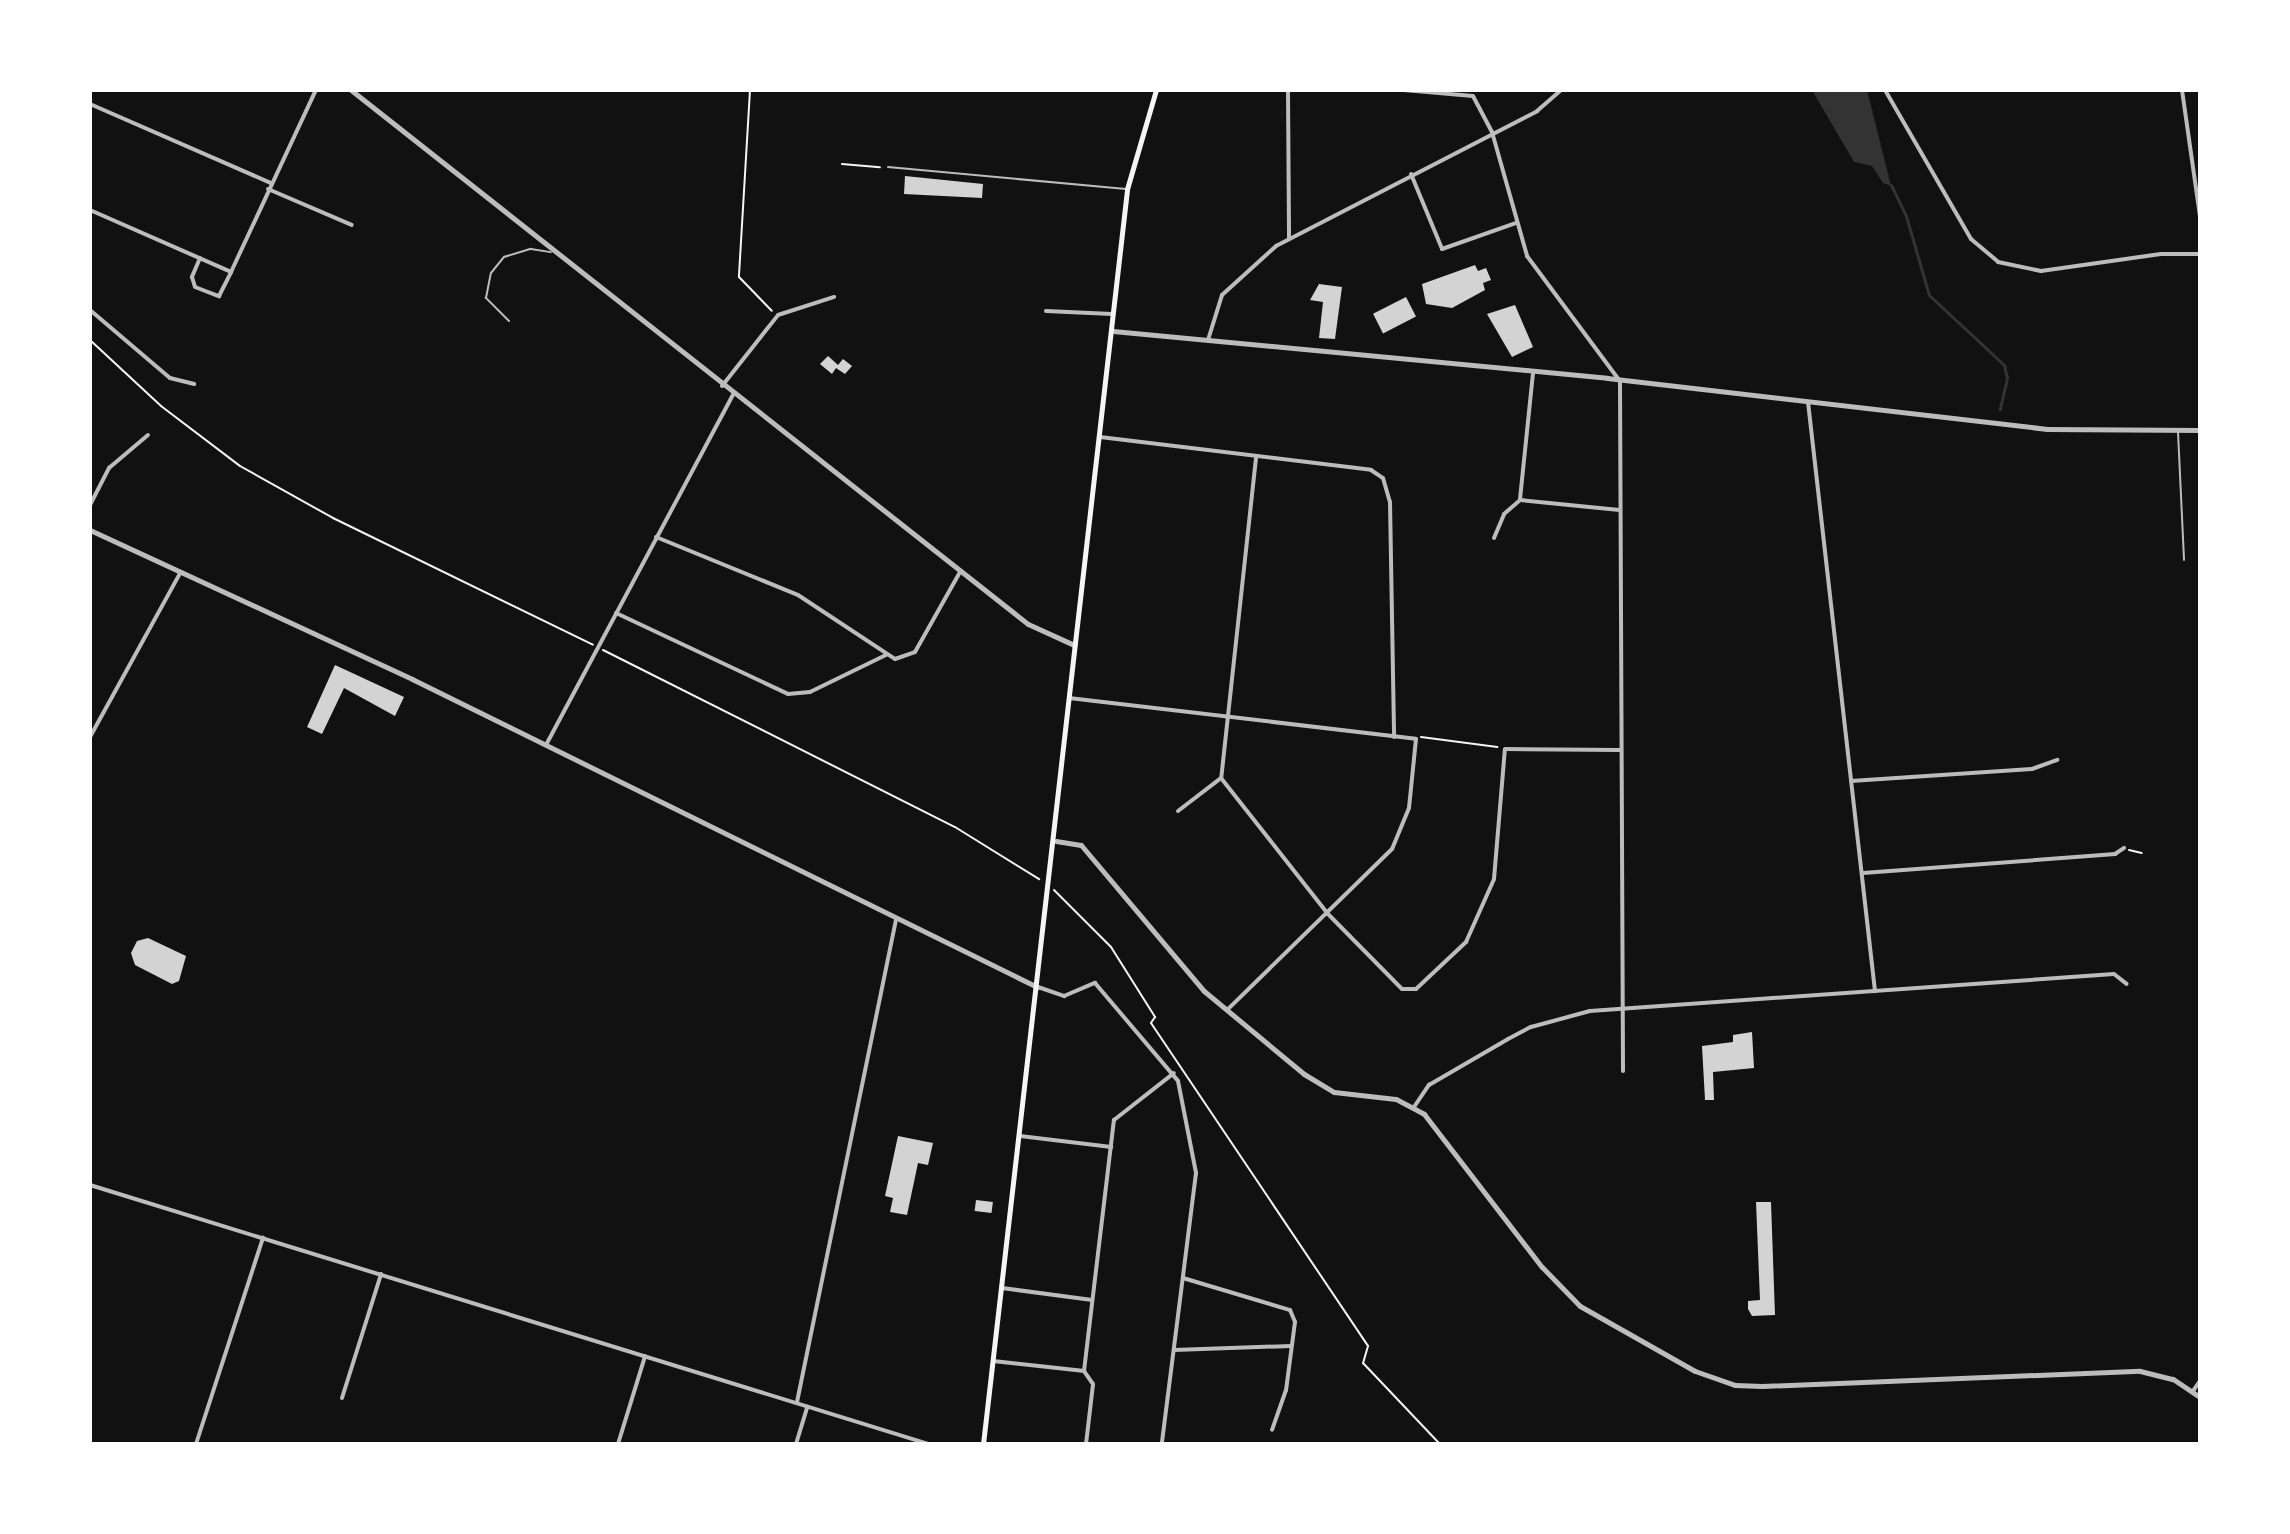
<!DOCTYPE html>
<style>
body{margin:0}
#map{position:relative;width:2290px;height:1534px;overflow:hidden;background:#111;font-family:"Titillium Web",sans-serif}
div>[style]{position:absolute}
.water>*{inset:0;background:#333}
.stream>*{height:3px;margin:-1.5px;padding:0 1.5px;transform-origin:1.5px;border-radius:1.5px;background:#333}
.building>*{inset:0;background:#d3d3d3;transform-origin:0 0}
.path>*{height:2px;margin:-1px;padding:0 1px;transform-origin:1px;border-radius:1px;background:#f5f5f5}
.service>*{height:2px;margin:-1px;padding:0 1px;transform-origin:1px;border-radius:1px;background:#bcbcbc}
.minor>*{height:4px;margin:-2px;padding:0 2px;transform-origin:2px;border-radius:2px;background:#bcbcbc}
.tertiary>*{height:5px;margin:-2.5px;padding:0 2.5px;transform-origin:2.5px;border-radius:2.5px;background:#bcbcbc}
.secondary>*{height:5px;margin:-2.5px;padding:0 2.5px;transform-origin:2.5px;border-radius:2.5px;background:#f5f5f5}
span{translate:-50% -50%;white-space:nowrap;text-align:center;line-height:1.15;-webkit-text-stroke:6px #fff;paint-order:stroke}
.frame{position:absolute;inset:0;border:92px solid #fff;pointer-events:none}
</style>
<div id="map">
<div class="water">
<i style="clip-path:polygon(1812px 90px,1867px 90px,1891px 186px,1883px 183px,1872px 166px,1854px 162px)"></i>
</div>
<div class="stream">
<i style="left:1891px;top:185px;width:34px;rotate:64deg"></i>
<i style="left:1906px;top:216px;width:82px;rotate:73.8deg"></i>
<i style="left:1929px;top:295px;width:103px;rotate:43deg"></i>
<i style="left:2004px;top:365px;width:13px;rotate:77deg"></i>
<i style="left:2007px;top:378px;width:32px;rotate:103deg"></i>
</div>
<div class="building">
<i style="clip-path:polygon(905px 176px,983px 184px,982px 198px,904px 194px)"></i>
<i style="clip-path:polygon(1475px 265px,1478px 271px,1486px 268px,1491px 280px,1483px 283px,1485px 290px,1452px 308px,1426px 304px,1422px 284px)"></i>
<i style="clip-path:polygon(1319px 284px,1342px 287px,1335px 339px,1319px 338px,1323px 302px,1310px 300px)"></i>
<i style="left:1406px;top:297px;width:22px;height:37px;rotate:63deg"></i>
<i style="clip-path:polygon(1515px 305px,1533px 347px,1512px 357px,1487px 314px)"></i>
<i style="clip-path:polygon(828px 356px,838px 365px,843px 359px,852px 366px,845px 374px,836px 368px,832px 374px,820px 364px)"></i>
<i style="clip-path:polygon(335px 665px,404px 697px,395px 716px,344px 688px,322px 734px,307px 727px)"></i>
<i style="clip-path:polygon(148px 938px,186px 956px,179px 981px,172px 984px,135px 965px,131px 953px,137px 941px)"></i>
<i style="clip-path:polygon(1752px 1032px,1754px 1068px,1713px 1072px,1714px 1100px,1705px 1100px,1702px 1046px,1733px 1042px,1733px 1035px)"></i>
<i style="clip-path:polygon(898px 1136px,933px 1143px,928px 1165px,918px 1163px,907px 1215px,890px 1212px,893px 1198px,885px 1196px)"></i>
<i style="left:976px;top:1200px;width:17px;height:11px;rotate:7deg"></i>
<i style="clip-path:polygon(1756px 1202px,1771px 1202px,1775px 1315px,1752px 1316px,1748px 1309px,1748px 1301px,1760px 1300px)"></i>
</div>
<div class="path">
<i style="left:750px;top:90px;width:187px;rotate:93.4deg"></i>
<i style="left:739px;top:277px;width:47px;rotate:45.9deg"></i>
<i style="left:842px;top:164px;width:38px;rotate:5deg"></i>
<i style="left:90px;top:340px;width:97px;rotate:42.9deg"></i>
<i style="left:161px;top:406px;width:99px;rotate:37.2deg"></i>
<i style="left:240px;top:466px;width:107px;rotate:29.2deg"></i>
<i style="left:333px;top:518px;width:289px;rotate:26deg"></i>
<i style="left:603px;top:650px;width:394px;rotate:26.7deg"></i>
<i style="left:955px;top:827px;width:99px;rotate:31.8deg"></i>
<i style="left:1421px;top:737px;width:77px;rotate:7.5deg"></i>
<i style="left:2129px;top:850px;width:13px;rotate:13deg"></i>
<i style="left:1054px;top:890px;width:81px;rotate:45deg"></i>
<i style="left:1111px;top:947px;width:83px;rotate:57.8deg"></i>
<i style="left:1155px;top:1017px;width:7px;rotate:124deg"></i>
<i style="left:1151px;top:1023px;width:389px;rotate:56.1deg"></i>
<i style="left:1368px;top:1346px;width:18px;rotate:106deg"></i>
<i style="left:1363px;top:1363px;width:112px;rotate:46.5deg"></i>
</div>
<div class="service">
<i style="left:888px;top:167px;width:239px;rotate:5.3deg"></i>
<i style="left:509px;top:321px;width:33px;rotate:-135deg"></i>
<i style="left:486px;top:298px;width:25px;rotate:-79deg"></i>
<i style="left:491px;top:273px;width:21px;rotate:-51deg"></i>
<i style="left:504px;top:257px;width:28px;rotate:-17deg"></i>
<i style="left:531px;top:249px;width:20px;rotate:9deg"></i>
<i style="left:2178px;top:432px;width:128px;rotate:87.3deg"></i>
</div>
<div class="minor">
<i style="left:1288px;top:90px;width:149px;rotate:89.6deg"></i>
<i style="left:1404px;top:90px;width:69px;rotate:5deg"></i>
<i style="left:1473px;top:96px;width:41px;rotate:62.2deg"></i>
<i style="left:1492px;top:132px;width:129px;rotate:74.2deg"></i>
<i style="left:1527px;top:256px;width:156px;rotate:53.4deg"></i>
<i style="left:1620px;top:381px;width:690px;rotate:89.75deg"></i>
<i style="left:1885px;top:90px;width:172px;rotate:60deg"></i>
<i style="left:1971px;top:239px;width:35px;rotate:40deg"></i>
<i style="left:1998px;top:262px;width:44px;rotate:11.8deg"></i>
<i style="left:2041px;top:271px;width:121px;rotate:-8.1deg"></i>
<i style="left:2161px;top:254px;width:39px"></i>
<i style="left:2182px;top:90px;width:128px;rotate:81.9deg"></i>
<i style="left:90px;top:104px;width:197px;rotate:23.6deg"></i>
<i style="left:1411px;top:174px;width:81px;rotate:67.5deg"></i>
<i style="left:1442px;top:249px;width:78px;rotate:-19.4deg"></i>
<i style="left:268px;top:189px;width:91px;rotate:23.2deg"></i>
<i style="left:90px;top:210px;width:154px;rotate:23.7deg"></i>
<i style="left:231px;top:272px;width:201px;rotate:-65deg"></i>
<i style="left:200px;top:258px;width:21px;rotate:113deg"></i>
<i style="left:192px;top:277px;width:10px;rotate:73deg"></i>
<i style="left:195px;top:287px;width:26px;rotate:21deg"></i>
<i style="left:219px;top:296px;width:27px;rotate:-63deg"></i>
<i style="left:90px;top:310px;width:105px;rotate:40.4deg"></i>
<i style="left:170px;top:378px;width:25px;rotate:14deg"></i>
<i style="left:1046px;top:311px;width:66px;rotate:2.6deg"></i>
<i style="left:1208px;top:340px;width:47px;rotate:-72.7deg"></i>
<i style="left:1222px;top:295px;width:73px;rotate:-42.2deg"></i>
<i style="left:1276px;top:246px;width:294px;rotate:-27.3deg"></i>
<i style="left:1537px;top:111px;width:32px;rotate:-41deg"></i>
<i style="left:722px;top:386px;width:90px;rotate:-51.7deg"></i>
<i style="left:778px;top:315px;width:59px;rotate:-17.8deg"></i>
<i style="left:1808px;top:402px;width:593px;rotate:83.51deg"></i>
<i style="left:1100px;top:437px;width:273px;rotate:6.9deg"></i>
<i style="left:1371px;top:470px;width:14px;rotate:34deg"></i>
<i style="left:1383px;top:478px;width:25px;rotate:74deg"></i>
<i style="left:1390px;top:502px;width:235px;rotate:89deg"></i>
<i style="left:1256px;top:458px;width:322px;rotate:96.2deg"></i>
<i style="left:1221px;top:778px;width:173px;rotate:51.8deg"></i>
<i style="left:1328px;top:914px;width:105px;rotate:45.4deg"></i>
<i style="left:1402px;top:989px;width:14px"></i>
<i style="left:1416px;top:989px;width:69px;rotate:-43.2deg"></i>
<i style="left:1466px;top:942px;width:69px;rotate:-66deg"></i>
<i style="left:1494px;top:879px;width:130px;rotate:-85.2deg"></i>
<i style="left:1505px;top:749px;width:115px;rotate:0.5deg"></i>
<i style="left:1520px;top:499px;width:126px;rotate:-84.1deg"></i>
<i style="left:90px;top:505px;width:42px;rotate:-62.8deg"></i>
<i style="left:109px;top:468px;width:51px;rotate:-40.2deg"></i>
<i style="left:656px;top:537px;width:153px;rotate:22.2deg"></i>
<i style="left:798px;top:595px;width:116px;rotate:33.4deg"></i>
<i style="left:895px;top:659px;width:21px;rotate:-19deg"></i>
<i style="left:915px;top:652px;width:92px;rotate:-60.6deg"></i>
<i style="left:1494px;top:538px;width:26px;rotate:-67deg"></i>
<i style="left:1504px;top:514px;width:21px;rotate:-41deg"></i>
<i style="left:1520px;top:500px;width:100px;rotate:5.8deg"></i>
<i style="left:616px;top:613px;width:190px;rotate:25.2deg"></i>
<i style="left:788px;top:694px;width:22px;rotate:-5deg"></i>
<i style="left:810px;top:692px;width:85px;rotate:-26deg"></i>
<i style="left:1069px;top:698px;width:349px;rotate:6.7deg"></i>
<i style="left:1416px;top:739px;width:69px;rotate:95.8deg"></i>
<i style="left:1409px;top:808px;width:44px;rotate:112.5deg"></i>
<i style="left:1392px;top:849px;width:231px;rotate:135.7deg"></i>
<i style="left:90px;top:737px;width:187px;rotate:-61.2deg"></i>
<i style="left:546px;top:745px;width:397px;rotate:-61.9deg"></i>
<i style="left:1851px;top:781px;width:181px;rotate:-3.8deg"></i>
<i style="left:2032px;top:769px;width:27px;rotate:-20deg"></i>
<i style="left:1178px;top:811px;width:54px;rotate:-37.5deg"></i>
<i style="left:1863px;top:873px;width:253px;rotate:-4.3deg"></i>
<i style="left:2115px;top:854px;width:11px;rotate:-34deg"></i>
<i style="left:1038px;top:987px;width:28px;rotate:19deg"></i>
<i style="left:1064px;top:996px;width:34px;rotate:-23deg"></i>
<i style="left:1095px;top:983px;width:128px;rotate:49.7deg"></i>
<i style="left:1178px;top:1081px;width:94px;rotate:78.9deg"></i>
<i style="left:1196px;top:1173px;width:273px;rotate:97.2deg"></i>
<i style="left:1414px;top:1107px;width:27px;rotate:-56deg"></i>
<i style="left:1429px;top:1085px;width:91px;rotate:-30.2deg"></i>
<i style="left:1508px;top:1039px;width:26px;rotate:-28deg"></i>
<i style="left:1531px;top:1027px;width:61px;rotate:-15.2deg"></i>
<i style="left:1590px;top:1011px;width:525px;rotate:-4.04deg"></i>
<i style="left:2114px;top:974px;width:16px;rotate:38deg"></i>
<i style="left:1020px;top:1136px;width:92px;rotate:6.9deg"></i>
<i style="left:90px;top:1185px;width:878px;rotate:17.16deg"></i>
<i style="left:1183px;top:1278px;width:112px;rotate:16.7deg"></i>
<i style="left:1290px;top:1310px;width:13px;rotate:67deg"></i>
<i style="left:1295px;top:1322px;width:69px;rotate:97.5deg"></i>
<i style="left:1286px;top:1390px;width:42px;rotate:109.3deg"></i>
<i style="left:1002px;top:1288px;width:91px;rotate:7.6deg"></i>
<i style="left:1174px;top:1350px;width:117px;rotate:-2deg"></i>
<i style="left:993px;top:1361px;width:92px;rotate:6.3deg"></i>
<i style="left:2193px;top:1391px;width:12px;rotate:-55deg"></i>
<i style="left:342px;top:1398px;width:130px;rotate:-72.5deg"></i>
<i style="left:797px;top:1402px;width:494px;rotate:-78.4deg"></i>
<i style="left:196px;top:1444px;width:217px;rotate:-72deg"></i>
<i style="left:618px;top:1444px;width:92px;rotate:-72.9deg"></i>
<i style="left:796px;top:1444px;width:39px;rotate:-73deg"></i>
<i style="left:1086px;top:1444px;width:60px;rotate:-83.3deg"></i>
<i style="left:1093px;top:1384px;width:16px;rotate:-125deg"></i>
<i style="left:1084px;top:1371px;width:253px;rotate:-83.2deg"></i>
<i style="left:1114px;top:1120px;width:76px;rotate:-38.1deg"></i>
</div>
<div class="tertiary">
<i style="left:351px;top:90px;width:862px;rotate:38.27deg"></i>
<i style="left:1028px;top:624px;width:51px;rotate:24.5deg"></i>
<i style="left:1113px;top:331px;width:496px;rotate:5.4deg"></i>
<i style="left:1607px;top:378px;width:443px;rotate:6.6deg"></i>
<i style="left:2047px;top:429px;width:153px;rotate:0.4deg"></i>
<i style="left:90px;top:530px;width:355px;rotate:24.8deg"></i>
<i style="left:412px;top:679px;width:697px;rotate:26.23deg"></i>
<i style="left:1056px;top:841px;width:25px;rotate:9deg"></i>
<i style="left:1081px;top:845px;width:191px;rotate:49.9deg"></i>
<i style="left:1204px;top:991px;width:130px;rotate:39.7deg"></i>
<i style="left:1304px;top:1074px;width:35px;rotate:31deg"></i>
<i style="left:1334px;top:1092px;width:62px;rotate:6.4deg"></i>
<i style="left:1396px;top:1099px;width:32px;rotate:28deg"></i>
<i style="left:1424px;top:1114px;width:193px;rotate:52.4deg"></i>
<i style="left:1542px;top:1267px;width:54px;rotate:45.7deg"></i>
<i style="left:1580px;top:1306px;width:132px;rotate:29.5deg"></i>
<i style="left:1695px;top:1371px;width:42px;rotate:19.3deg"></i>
<i style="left:1735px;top:1385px;width:27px;rotate:2deg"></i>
<i style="left:1762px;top:1386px;width:378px;rotate:-2.3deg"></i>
<i style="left:2140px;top:1371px;width:34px;rotate:14deg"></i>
<i style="left:2173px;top:1379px;width:32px;rotate:34deg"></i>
</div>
<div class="secondary">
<i style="left:983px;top:1444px;width:1263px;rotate:-83.45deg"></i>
<i style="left:1127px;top:189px;width:103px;rotate:-73.7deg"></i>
</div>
<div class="frame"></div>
</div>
